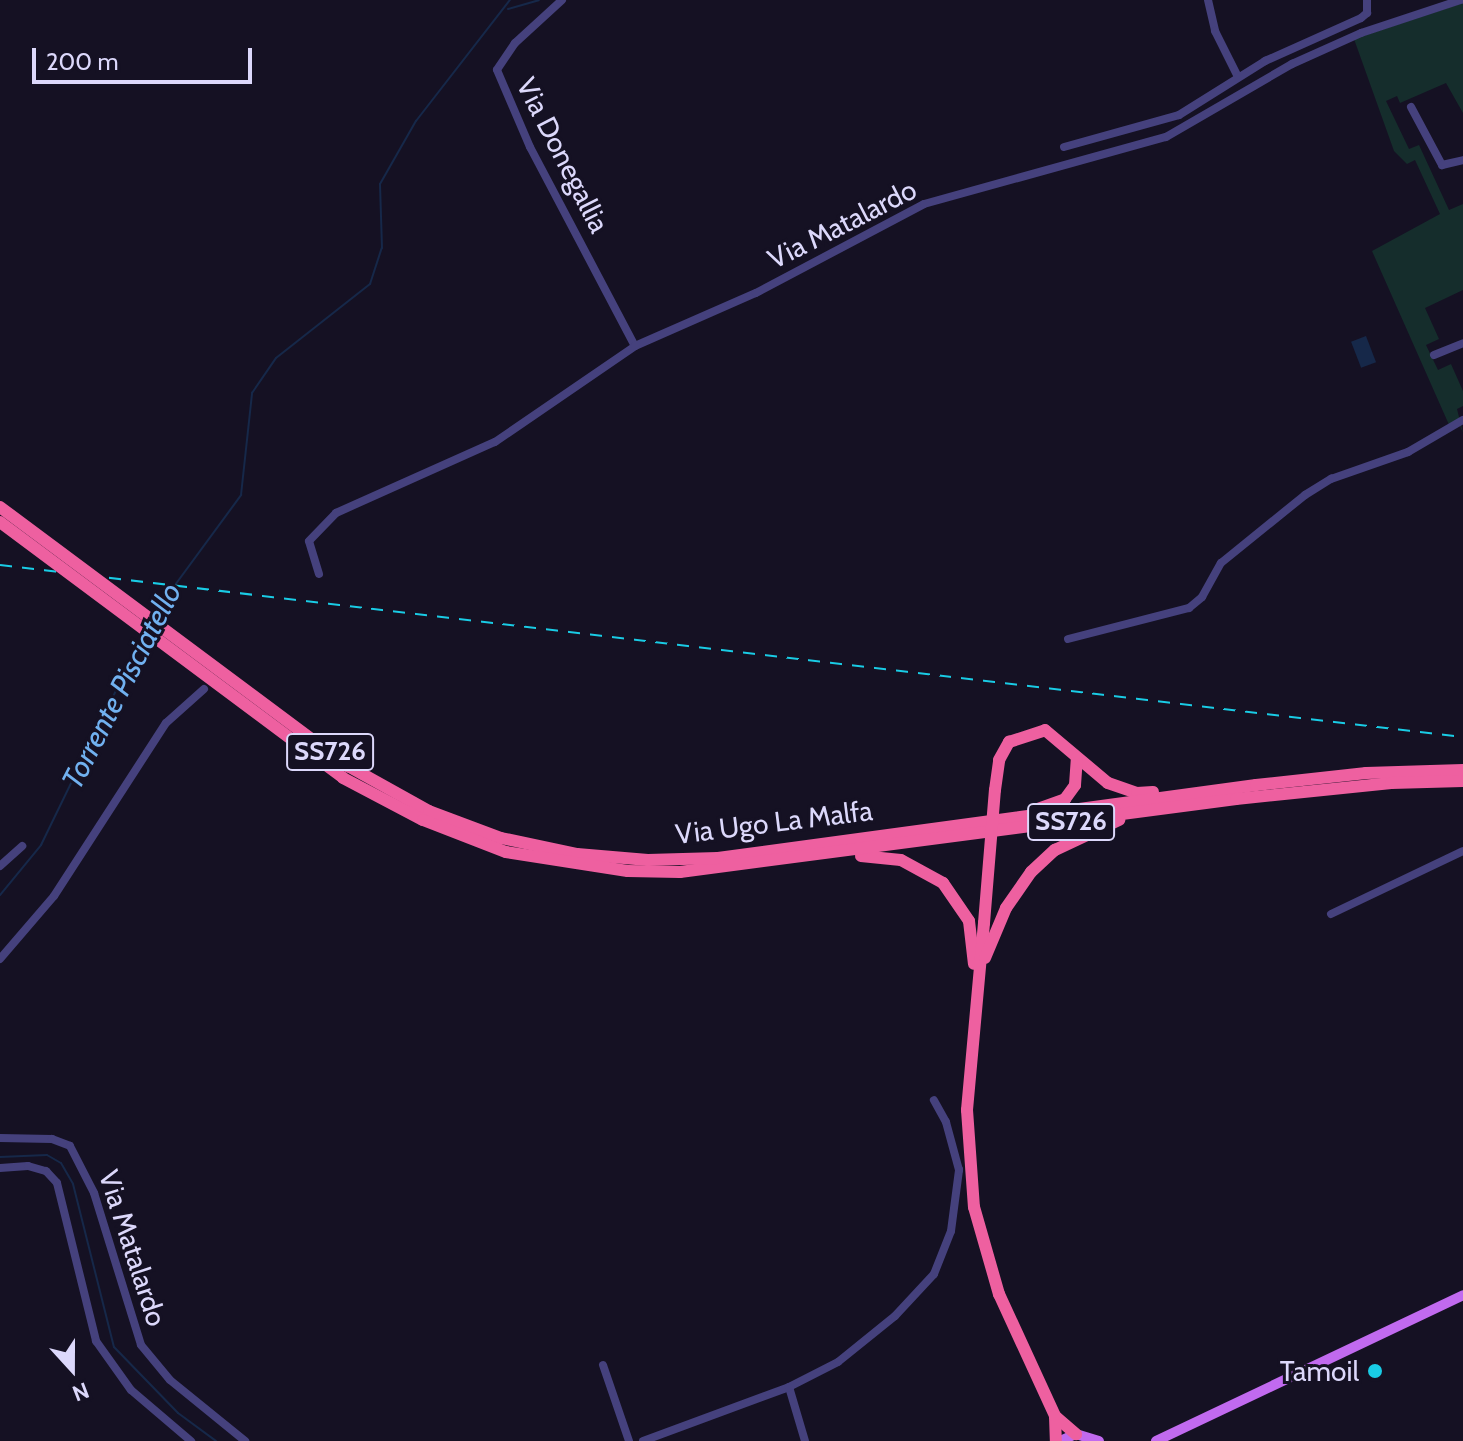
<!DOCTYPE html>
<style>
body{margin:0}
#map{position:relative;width:1463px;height:1441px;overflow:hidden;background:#151123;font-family:Cabin,sans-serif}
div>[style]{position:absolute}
.green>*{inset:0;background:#152d2c}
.water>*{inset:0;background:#162849;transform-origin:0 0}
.stream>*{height:2px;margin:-1px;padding:0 1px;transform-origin:1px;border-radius:1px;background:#162849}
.minor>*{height:8px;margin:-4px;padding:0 4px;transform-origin:4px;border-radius:4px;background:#45417d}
.major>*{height:10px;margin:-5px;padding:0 5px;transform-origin:5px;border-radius:5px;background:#c16aef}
.highway>*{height:12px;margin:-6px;padding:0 6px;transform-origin:6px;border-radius:6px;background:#ee60a0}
.rail>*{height:2px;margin-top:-1px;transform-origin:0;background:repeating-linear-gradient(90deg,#19cce5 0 12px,transparent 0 22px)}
.highway-bridge>*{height:12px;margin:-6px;padding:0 6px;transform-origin:6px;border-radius:6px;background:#ee60a0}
.dots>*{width:22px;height:22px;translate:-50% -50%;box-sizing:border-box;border:4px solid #151123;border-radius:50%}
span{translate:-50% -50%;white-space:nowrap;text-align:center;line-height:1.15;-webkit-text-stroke:6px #151123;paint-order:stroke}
.shield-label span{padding:2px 6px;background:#151123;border:2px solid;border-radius:6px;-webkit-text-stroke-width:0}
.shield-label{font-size:26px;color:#dcd8fb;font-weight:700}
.street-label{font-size:28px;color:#dcd8fb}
.poi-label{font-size:28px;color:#dcd8fb}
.right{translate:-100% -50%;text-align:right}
.water-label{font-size:30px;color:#71b1f0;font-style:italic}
.north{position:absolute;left:32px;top:1329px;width:80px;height:80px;-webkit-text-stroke:6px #151123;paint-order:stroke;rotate:159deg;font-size:22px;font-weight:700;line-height:32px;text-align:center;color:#dcd8fb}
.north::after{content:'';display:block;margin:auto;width:28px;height:36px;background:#dcd8fb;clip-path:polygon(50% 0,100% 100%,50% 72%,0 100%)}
.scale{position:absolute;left:32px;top:48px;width:220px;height:36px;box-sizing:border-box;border:4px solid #dcd8fb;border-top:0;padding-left:10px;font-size:24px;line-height:28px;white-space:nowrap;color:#dcd8fb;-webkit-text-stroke:6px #151123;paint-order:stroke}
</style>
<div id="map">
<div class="green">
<i style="clip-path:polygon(1463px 3px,1463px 113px,1446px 83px,1400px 103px,1397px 96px,1386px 101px,1409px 149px,1419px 145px,1449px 210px,1463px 204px,1463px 290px,1425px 308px,1439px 339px,1426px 345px,1438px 370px,1451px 364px,1463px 391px,1463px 406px,1457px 409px,1463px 433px,1460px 426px,1450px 427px,1372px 251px,1440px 214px,1415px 160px,1407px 164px,1394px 151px,1354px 39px)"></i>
</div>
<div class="water">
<i style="left:1366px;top:336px;width:28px;height:16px;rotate:69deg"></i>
</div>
<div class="stream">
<i style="left:508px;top:9px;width:32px;rotate:-16deg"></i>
<i style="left:153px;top:615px;width:149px;rotate:-53.7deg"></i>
<i style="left:241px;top:495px;width:103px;rotate:-83.8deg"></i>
<i style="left:252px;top:393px;width:42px;rotate:-55.6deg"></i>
<i style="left:276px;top:358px;width:120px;rotate:-38.2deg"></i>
<i style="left:370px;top:284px;width:38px;rotate:-72deg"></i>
<i style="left:382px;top:248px;width:64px;rotate:-91.8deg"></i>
<i style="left:380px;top:184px;width:73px;rotate:-60.3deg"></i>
<i style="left:416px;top:121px;width:153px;rotate:-52.2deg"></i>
<i style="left:0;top:895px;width:65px;rotate:-50.6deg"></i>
<i style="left:41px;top:845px;width:233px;rotate:-64.1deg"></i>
<i style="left:0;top:1157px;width:47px;rotate:-2.4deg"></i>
<i style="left:47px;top:1155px;width:16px;rotate:30deg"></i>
<i style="left:61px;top:1163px;width:24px;rotate:60deg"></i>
<i style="left:73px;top:1184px;width:168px;rotate:75.9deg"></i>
<i style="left:114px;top:1347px;width:92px;rotate:45.9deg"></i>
<i style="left:178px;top:1413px;width:47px;rotate:36.4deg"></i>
</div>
<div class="minor">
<i style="left:562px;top:0;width:64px;rotate:137.5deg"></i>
<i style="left:515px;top:43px;width:32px;rotate:124deg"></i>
<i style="left:497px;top:70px;width:84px;rotate:66.8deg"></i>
<i style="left:530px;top:147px;width:225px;rotate:62.2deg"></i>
<i style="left:1208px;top:0;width:32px;rotate:77deg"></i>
<i style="left:1215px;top:31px;width:51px;rotate:63.4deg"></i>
<i style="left:1411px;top:107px;width:66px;rotate:61.9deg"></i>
<i style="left:1442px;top:165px;width:22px;rotate:-13deg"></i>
<i style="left:1064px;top:147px;width:119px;rotate:-15.5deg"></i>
<i style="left:1179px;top:115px;width:102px;rotate:-32.1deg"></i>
<i style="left:1265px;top:61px;width:105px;rotate:-24.1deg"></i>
<i style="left:1361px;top:18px;width:8px;rotate:-40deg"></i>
<i style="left:1367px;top:13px;width:13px;rotate:-90deg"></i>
<i style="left:1434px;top:355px;width:31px;rotate:-22deg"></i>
<i style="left:319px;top:574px;width:34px;rotate:-107deg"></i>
<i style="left:309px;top:541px;width:39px;rotate:-46deg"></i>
<i style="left:336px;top:513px;width:174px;rotate:-24.1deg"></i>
<i style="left:495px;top:442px;width:170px;rotate:-34.4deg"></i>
<i style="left:635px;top:346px;width:132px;rotate:-23.7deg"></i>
<i style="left:756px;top:293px;width:190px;rotate:-27.9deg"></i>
<i style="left:924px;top:204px;width:251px;rotate:-15.5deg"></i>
<i style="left:1166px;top:137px;width:146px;rotate:-30.1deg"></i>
<i style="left:1292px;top:64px;width:76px;rotate:-24.2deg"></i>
<i style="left:1361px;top:33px;width:105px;rotate:-18.3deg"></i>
<i style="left:1068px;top:639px;width:125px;rotate:-14.4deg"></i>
<i style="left:1189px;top:608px;width:17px;rotate:-40deg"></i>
<i style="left:1202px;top:597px;width:39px;rotate:-61deg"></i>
<i style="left:1221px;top:563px;width:108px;rotate:-39deg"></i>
<i style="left:1305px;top:495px;width:31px;rotate:-32deg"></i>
<i style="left:1331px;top:479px;width:82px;rotate:-19.3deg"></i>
<i style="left:1408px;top:452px;width:64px;rotate:-30.2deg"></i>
<i style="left:0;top:866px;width:30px;rotate:-42deg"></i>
<i style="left:1331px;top:914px;width:146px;rotate:-25.5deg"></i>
<i style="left:0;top:959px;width:83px;rotate:-49.4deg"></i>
<i style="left:54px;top:896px;width:206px;rotate:-57.1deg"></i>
<i style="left:166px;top:723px;width:51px;rotate:-41.8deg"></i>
<i style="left:0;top:1138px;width:52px;rotate:1.1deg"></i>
<i style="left:52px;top:1139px;width:19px;rotate:21deg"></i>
<i style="left:70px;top:1146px;width:53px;rotate:62.9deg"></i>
<i style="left:94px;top:1193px;width:159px;rotate:72.8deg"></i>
<i style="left:141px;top:1345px;width:45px;rotate:50.4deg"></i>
<i style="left:170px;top:1380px;width:97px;rotate:39.1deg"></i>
<i style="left:0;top:1168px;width:28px;rotate:-4deg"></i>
<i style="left:28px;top:1166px;width:19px;rotate:16deg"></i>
<i style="left:46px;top:1171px;width:16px;rotate:47deg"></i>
<i style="left:57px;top:1183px;width:163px;rotate:76.1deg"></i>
<i style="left:96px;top:1341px;width:60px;rotate:54.5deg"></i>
<i style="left:131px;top:1390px;width:79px;rotate:40.4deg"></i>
<i style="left:603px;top:1365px;width:80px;rotate:71.1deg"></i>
<i style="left:789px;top:1387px;width:56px;rotate:73.5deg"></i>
<i style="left:643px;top:1441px;width:156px;rotate:-20.3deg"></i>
<i style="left:789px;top:1387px;width:55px;rotate:-27deg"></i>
<i style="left:838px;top:1362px;width:73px;rotate:-38.9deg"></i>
<i style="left:895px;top:1316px;width:57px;rotate:-47.1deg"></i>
<i style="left:934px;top:1274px;width:46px;rotate:-68.4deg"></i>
<i style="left:951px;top:1231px;width:62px;rotate:-82.5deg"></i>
<i style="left:959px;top:1170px;width:50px;rotate:-105.2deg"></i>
<i style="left:946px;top:1122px;width:25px;rotate:-119deg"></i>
</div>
<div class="major">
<i style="left:1060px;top:1441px;width:17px;rotate:-24deg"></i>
<i style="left:1076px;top:1434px;width:24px;rotate:17deg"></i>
<i style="left:1156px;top:1441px;width:340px;rotate:-25.4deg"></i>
</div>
<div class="highway">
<i style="left:995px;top:790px;width:30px;rotate:-82deg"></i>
<i style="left:999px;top:760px;width:21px;rotate:-61deg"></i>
<i style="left:1009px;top:742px;width:38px;rotate:-18deg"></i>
<i style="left:1045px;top:730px;width:82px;rotate:40.1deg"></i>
<i style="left:1108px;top:783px;width:31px;rotate:19deg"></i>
<i style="left:1137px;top:793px;width:16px;rotate:-4deg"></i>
<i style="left:1038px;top:809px;width:29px;rotate:-20deg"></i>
<i style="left:1065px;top:799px;width:17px;rotate:-54deg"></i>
<i style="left:1075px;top:785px;width:27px;rotate:-86deg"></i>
<i style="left:861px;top:856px;width:40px;rotate:5.7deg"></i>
<i style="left:901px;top:860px;width:48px;rotate:28.7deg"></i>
<i style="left:943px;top:883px;width:46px;rotate:55.6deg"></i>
<i style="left:969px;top:921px;width:43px;rotate:83.4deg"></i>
<i style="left:718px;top:858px;width:543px;rotate:-7.73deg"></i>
<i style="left:1256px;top:785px;width:111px;rotate:-6.2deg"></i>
<i style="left:1366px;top:773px;width:97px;rotate:-1.8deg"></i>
<i style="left:680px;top:872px;width:561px;rotate:-7.48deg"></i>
<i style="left:1236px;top:799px;width:156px;rotate:-5.9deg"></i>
<i style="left:1391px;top:783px;width:72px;rotate:-1.6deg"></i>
<i style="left:984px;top:923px;width:188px;rotate:95.2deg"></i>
<i style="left:967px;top:1110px;width:97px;rotate:85.9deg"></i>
<i style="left:974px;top:1207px;width:91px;rotate:74deg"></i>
<i style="left:999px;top:1294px;width:134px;rotate:65.3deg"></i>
<i style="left:1055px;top:1416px;width:25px;rotate:88deg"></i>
<i style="left:985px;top:958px;width:54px;rotate:-67.2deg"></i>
<i style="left:1006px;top:908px;width:44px;rotate:-55.2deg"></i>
<i style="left:1031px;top:872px;width:33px;rotate:-43deg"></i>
<i style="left:1055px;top:850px;width:71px;rotate:-25.1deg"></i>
<i style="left:1055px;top:1416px;width:28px;rotate:41deg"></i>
</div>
<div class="rail">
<i style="left:0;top:565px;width:1473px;rotate:6.71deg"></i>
</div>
<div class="highway-bridge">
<i style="left:0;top:507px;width:434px;rotate:36.7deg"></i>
<i style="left:348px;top:766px;width:93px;rotate:29.1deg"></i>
<i style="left:429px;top:811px;width:77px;rotate:20.6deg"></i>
<i style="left:501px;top:838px;width:78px;rotate:11.9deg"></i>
<i style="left:577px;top:854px;width:71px;rotate:4.8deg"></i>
<i style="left:648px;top:860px;width:70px;rotate:-1.6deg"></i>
<i style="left:0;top:522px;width:428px;rotate:36.7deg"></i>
<i style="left:343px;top:778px;width:90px;rotate:27.7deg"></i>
<i style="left:423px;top:820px;width:89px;rotate:21.1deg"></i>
<i style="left:506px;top:852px;width:123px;rotate:8.9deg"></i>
<i style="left:628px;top:871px;width:52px;rotate:1.1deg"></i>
<i style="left:984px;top:923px;width:133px;rotate:-85.3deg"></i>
</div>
<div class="dots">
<i style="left:1375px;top:1371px;background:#19cce5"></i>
</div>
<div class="shield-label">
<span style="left:330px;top:752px">SS726</span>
<span style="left:1071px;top:822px">SS726</span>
</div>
<div class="street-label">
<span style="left:563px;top:155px;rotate:63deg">Via Donegallia</span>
<span style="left:842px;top:224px;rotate:-27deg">Via Matalardo</span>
<span style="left:774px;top:822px;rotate:-7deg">Via Ugo La Malfa</span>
<span style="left:133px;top:1248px;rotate:72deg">Via Matalardo</span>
</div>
<div class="poi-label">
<span class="right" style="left:1359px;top:1371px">Tamoil</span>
</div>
<div class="water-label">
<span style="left:122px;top:686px;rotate:-63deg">Torrente Pisciatello</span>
</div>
<div class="north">N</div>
<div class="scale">200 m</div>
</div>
